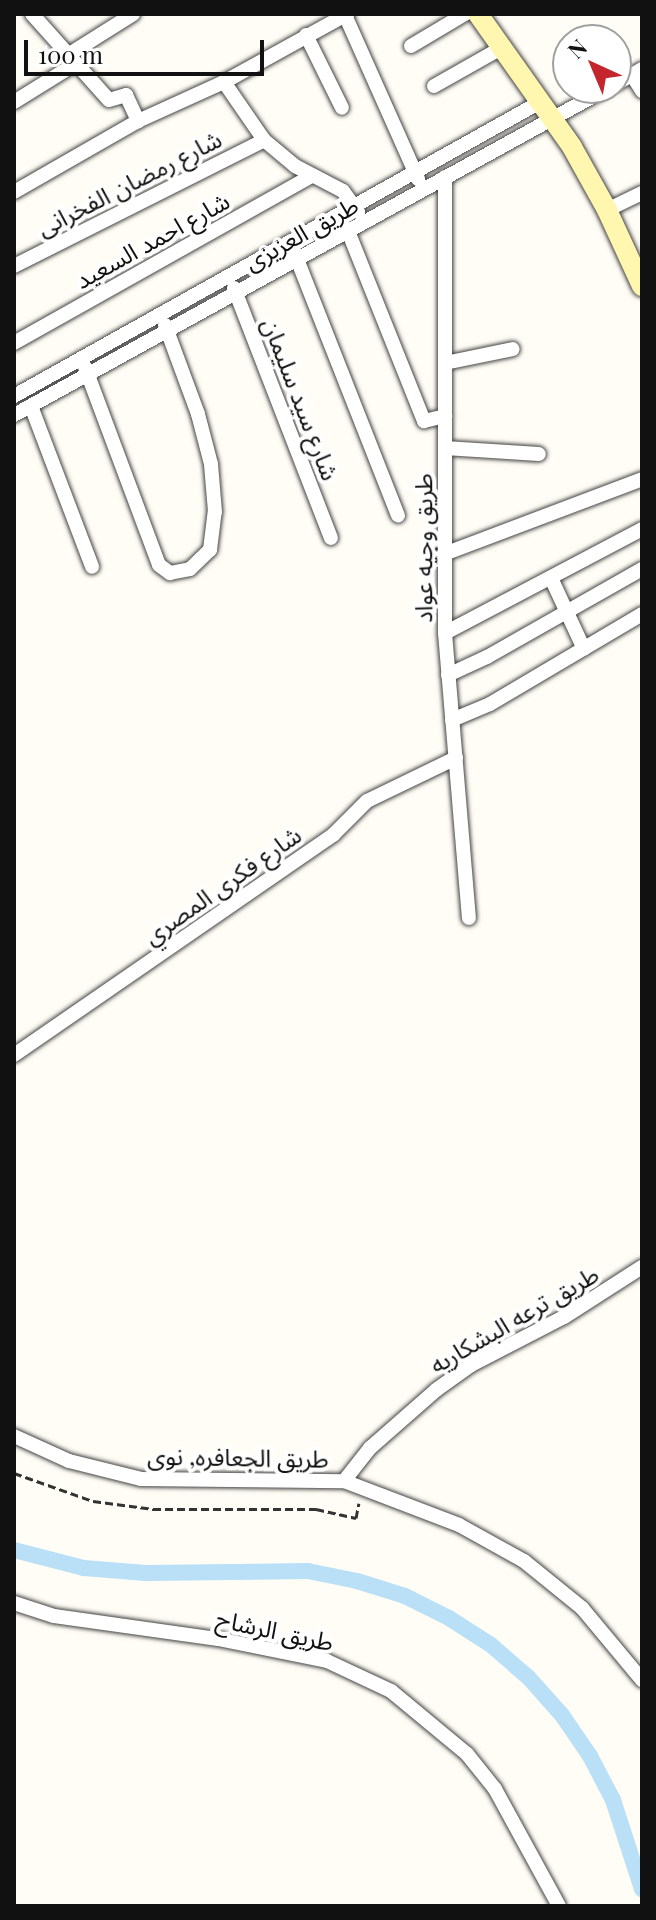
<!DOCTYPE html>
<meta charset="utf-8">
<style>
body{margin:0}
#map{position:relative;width:656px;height:1920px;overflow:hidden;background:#fffdf5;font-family:"Playfair Display","Noto Sans Arabic",serif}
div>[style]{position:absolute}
.canal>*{height:16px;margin:-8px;padding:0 8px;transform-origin:8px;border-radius:8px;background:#b9e0f7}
.path>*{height:3px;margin-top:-1.5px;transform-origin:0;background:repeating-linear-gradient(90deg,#333 0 8px,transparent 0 12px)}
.roads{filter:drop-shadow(0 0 2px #444) drop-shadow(0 0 2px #444)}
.street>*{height:14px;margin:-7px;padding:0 7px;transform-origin:7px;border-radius:7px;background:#fff}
.secondary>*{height:20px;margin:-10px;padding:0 10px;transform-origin:10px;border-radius:10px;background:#fff6b0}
span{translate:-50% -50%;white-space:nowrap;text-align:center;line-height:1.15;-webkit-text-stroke:8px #fff;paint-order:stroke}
.street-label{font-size:24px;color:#111}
.frame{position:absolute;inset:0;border:16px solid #111;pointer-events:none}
.north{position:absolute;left:552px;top:24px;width:80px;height:80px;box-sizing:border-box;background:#fff;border:2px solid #a0a0a0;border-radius:50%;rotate:316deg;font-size:22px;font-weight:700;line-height:32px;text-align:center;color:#111}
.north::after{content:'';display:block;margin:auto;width:28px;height:36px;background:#c4262e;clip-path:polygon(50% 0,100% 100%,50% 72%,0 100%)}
.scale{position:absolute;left:24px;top:40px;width:240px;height:36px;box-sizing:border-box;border:4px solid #111;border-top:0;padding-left:10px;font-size:24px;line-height:28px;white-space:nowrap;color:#111;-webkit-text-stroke:6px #fff;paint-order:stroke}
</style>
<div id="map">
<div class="canal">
<i style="left:14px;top:1550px;width:72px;rotate:14.4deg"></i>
<i style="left:84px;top:1568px;width:62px;rotate:4.6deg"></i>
<i style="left:146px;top:1573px;width:162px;rotate:-0.7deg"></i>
<i style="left:308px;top:1571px;width:50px;rotate:11.5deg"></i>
<i style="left:357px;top:1581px;width:50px;rotate:17.4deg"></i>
<i style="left:405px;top:1596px;width:49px;rotate:26.6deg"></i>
<i style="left:449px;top:1618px;width:50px;rotate:32.7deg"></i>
<i style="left:491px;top:1645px;width:50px;rotate:41deg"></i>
<i style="left:529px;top:1678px;width:50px;rotate:48.3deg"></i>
<i style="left:562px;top:1715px;width:50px;rotate:55.7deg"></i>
<i style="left:590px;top:1756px;width:50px;rotate:62.4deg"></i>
<i style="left:613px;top:1800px;width:94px;rotate:72deg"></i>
</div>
<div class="path">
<i style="left:14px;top:1473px;width:84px;rotate:19.5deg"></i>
<i style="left:93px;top:1501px;width:61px;rotate:7.6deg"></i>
<i style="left:153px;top:1509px;width:163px"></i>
<i style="left:316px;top:1509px;width:41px;rotate:12.7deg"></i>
<i style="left:356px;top:1518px;width:15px;rotate:-79deg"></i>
</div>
<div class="roads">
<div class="street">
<i style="left:32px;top:14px;width:115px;rotate:48.2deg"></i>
<i style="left:109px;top:100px;width:18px;rotate:-16deg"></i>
<i style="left:126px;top:95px;width:29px;rotate:65deg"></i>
<i style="left:345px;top:15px;width:180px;rotate:66deg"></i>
<i style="left:306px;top:35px;width:81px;rotate:63.7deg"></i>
<i style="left:411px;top:46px;width:63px;rotate:-30.7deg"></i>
<i style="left:68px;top:55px;width:77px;rotate:-32.2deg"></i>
<i style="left:632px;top:75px;width:19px;rotate:58deg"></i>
<i style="left:224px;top:82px;width:70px;rotate:55.4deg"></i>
<i style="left:264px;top:140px;width:40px;rotate:40deg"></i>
<i style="left:295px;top:166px;width:54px;rotate:27.5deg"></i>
<i style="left:343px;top:191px;width:26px;rotate:54deg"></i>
<i style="left:616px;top:84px;width:30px;rotate:-30deg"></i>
<i style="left:434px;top:86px;width:79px;rotate:-29.5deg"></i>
<i style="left:14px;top:102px;width:72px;rotate:-31.9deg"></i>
<i style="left:445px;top:177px;width:456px;rotate:90deg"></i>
<i style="left:445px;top:633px;width:286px;rotate:85.2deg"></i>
<i style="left:14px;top:192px;width:143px;rotate:-29.8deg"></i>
<i style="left:138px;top:121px;width:94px;rotate:-24.4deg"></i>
<i style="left:224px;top:82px;width:141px;rotate:-28.9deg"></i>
<i style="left:607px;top:210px;width:39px;rotate:-26deg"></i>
<i style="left:348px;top:231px;width:205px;rotate:68.2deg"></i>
<i style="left:424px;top:421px;width:22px;rotate:-13deg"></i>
<i style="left:295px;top:254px;width:281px;rotate:68.5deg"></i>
<i style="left:14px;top:266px;width:280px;rotate:-26.7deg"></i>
<i style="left:234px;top:288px;width:268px;rotate:68.8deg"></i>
<i style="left:14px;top:343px;width:342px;rotate:-29.3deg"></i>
<i style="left:445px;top:363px;width:69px;rotate:-11.6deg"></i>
<i style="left:85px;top:367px;width:211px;rotate:69.5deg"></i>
<i style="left:159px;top:565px;width:14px;rotate:36deg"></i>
<i style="left:170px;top:573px;width:20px;rotate:-11deg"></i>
<i style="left:190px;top:569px;width:28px;rotate:-44deg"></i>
<i style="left:210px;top:550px;width:38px;rotate:-83deg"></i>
<i style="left:215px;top:512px;width:48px;rotate:-94.8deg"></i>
<i style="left:211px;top:464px;width:52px;rotate:-104.6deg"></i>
<i style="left:198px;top:414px;width:95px;rotate:-110.3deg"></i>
<i style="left:14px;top:396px;width:605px;rotate:-29.19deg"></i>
<i style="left:31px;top:406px;width:172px;rotate:69.2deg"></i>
<i style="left:14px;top:415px;width:678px;rotate:-28.83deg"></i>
<i style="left:445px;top:448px;width:94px;rotate:3.7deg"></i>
<i style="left:444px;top:554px;width:212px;rotate:-20.7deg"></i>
<i style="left:551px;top:578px;width:78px;rotate:65.1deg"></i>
<i style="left:445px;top:633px;width:223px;rotate:-27.8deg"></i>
<i style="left:448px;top:675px;width:43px;rotate:-24.8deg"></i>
<i style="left:487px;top:657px;width:178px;rotate:-29.6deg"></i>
<i style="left:452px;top:720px;width:41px;rotate:-22.8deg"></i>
<i style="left:490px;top:704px;width:177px;rotate:-30.6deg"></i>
<i style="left:14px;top:1055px;width:388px;rotate:-34.6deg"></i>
<i style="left:333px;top:835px;width:48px;rotate:-45deg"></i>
<i style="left:367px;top:801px;width:99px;rotate:-25.8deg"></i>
<i style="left:14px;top:1436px;width:60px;rotate:24.4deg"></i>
<i style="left:69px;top:1461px;width:74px;rotate:14deg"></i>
<i style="left:141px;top:1479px;width:203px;rotate:0.6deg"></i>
<i style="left:344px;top:1481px;width:123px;rotate:20.9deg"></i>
<i style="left:459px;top:1525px;width:74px;rotate:29deg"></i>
<i style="left:524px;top:1561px;width:75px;rotate:39deg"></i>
<i style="left:582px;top:1608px;width:94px;rotate:50.2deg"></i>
<i style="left:344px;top:1481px;width:42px;rotate:-51.8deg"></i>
<i style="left:370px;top:1448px;width:88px;rotate:-41.3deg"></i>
<i style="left:436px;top:1390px;width:43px;rotate:-35.5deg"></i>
<i style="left:471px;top:1365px;width:105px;rotate:-27.3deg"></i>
<i style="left:564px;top:1317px;width:93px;rotate:-32.7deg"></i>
<i style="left:14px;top:1603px;width:42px;rotate:18deg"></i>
<i style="left:54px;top:1616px;width:166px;rotate:8deg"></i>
<i style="left:218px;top:1639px;width:111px;rotate:11.4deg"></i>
<i style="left:327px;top:1661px;width:71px;rotate:25.1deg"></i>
<i style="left:391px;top:1691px;width:99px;rotate:39.7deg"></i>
<i style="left:467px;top:1754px;width:45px;rotate:51.3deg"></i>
<i style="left:495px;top:1789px;width:133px;rotate:61.3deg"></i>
</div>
<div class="secondary">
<i style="left:478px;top:14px;width:163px;rotate:54.7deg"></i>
<i style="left:572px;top:147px;width:72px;rotate:60.9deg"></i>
<i style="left:607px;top:210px;width:84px;rotate:65.3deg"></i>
</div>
</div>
<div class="street-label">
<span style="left:129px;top:183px;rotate:-27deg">شارع رمضان الفخرانى</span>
<span style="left:301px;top:233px;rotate:-29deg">طريق العزيزى</span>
<span style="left:152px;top:240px;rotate:-29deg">شارع احمد السعيد</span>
<span style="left:301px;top:399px;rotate:69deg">شارع سيد سليمان</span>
<span style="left:423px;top:548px;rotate:-90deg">طريق وجيه عواد</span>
<span style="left:222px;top:885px;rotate:-35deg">شارع فكرى المصري</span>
<span style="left:514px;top:1319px;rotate:-30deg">طريق ترعه البشكاريه</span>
<span style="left:238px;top:1457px;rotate:1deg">طريق الجعافره, نوى</span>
<span style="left:275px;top:1630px;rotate:12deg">طريق الرشاح</span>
</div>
<div class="frame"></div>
<div class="north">N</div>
<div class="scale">100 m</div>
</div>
